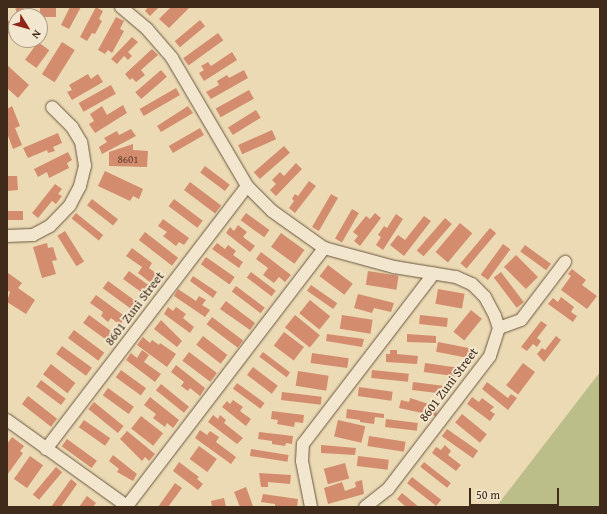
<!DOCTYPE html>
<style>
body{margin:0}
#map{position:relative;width:607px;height:514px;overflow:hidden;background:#ebdab4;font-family:"Gentium Book Plus",serif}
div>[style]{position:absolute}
.green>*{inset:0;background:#bcbe8a}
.building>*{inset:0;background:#d48c6f;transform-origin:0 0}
.roads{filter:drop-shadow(0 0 1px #6b5640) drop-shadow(0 0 1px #6b5640)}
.street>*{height:12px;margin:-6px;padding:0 6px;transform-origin:6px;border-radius:6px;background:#f2e7ce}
span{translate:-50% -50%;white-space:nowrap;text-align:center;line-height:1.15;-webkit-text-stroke:4px #f2e7ce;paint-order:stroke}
.number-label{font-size:11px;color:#65422e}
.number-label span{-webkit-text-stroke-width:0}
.street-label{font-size:13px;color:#402a19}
.frame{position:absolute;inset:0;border:8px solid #402a19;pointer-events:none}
.north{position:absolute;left:8px;top:8px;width:40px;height:40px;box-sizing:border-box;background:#f2e7ce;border:1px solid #ab9b86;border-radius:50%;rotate:127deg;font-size:11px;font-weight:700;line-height:16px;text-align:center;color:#402a19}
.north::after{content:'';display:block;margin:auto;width:14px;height:18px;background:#8f2418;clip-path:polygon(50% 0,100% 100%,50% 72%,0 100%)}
.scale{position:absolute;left:469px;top:488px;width:90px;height:18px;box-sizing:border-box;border:2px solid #402a19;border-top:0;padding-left:5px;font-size:12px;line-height:14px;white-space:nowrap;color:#402a19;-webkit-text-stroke:3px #f2e7ce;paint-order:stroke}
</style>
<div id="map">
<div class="green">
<i style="clip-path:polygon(600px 372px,600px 507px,496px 507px)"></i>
</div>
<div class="building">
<i style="clip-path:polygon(15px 7px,23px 7px,26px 15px,18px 16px)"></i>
<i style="left:40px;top:7px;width:16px;height:10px"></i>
<i style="clip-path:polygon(70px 7px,81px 7px,69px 29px,61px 25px)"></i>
<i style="clip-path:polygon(96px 7px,103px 11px,99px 19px,102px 21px,95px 34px,92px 33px,87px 41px,80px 37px)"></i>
<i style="clip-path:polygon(148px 7px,159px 7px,150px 16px,145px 11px)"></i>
<i style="clip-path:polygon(171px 7px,190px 7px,169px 28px,159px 19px)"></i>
<i style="clip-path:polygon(116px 17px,124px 21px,120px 29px,124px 31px,112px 53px,108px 50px,105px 54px,98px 50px)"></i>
<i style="clip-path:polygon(7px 19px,15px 28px,8px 34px,7px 33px)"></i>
<i style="left:200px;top:20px;width:8px;height:33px;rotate:50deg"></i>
<i style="left:218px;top:33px;width:9px;height:43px;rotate:54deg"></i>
<i style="clip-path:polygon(132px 37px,138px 42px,128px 52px,132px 56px,128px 60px,124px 56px,117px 64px,111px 59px)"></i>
<i style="left:38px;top:42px;width:14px;height:22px;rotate:36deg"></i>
<i style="left:62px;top:42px;width:15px;height:38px;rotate:32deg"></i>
<i style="clip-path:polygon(152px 49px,158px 55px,141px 70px,145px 75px,136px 82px,132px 78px,130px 80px,125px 74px)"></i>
<i style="clip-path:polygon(232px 52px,237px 60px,204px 81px,199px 73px,204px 70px,201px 66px,208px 62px,211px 66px)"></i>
<i style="clip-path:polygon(7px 65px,29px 85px,18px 98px,7px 88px)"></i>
<i style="left:161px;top:70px;width:9px;height:34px;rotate:49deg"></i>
<i style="clip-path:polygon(244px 70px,248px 78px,211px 99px,206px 92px,219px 85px,217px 81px,227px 75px,229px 78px)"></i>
<i style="clip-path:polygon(88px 74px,91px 79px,98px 74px,103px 82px,72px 100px,67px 92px,72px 90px,69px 85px)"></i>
<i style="left:111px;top:85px;width:10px;height:37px;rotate:61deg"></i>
<i style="left:176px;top:88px;width:8px;height:42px;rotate:60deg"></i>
<i style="left:249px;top:90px;width:10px;height:38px;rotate:61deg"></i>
<i style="clip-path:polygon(123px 105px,127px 113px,95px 133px,89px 124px,94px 121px,90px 114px,102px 106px,107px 115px)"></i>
<i style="clip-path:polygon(12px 106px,20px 126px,15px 128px,22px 145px,13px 149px,7px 133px,7px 109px)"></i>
<i style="clip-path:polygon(188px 106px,193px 113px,161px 132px,157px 126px)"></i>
<i style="left:256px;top:110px;width:9px;height:33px;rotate:58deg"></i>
<i style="left:200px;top:128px;width:8px;height:36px;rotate:60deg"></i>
<i style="clip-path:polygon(131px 129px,136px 136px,102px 154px,99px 147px,107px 142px,104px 138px,117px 131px,119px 135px)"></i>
<i style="left:272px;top:130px;width:10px;height:37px;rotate:66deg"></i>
<i style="clip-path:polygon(58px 133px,62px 143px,53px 147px,55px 151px,48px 153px,47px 150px,28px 158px,23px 148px)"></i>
<i style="clip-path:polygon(133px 144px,133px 150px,148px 151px,147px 167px,109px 166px,109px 152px)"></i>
<i style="left:284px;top:146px;width:9px;height:40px;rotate:49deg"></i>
<i style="clip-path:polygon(68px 152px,72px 160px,67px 163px,69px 168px,49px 178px,47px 172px,38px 177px,34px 169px)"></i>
<i style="clip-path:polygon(296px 163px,302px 169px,276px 196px,270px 190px,276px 184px,272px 180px,280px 172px,284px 176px)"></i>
<i style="left:205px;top:166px;width:31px;height:8px;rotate:37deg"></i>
<i style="clip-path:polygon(105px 171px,143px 189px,139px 199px,133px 196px,130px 201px,98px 186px)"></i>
<i style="clip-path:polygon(7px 176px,17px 176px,18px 190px,7px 191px)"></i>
<i style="clip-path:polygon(309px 181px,316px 186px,295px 213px,289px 208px,294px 201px,292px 199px,295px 194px,298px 196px)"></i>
<i style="left:190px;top:182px;width:39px;height:10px;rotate:37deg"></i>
<i style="clip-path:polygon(55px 184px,62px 189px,58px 194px,62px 196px,56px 204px,52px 201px,38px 218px,32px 213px)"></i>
<i style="left:331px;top:194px;width:8px;height:38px;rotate:30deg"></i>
<i style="left:92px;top:199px;width:33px;height:8px;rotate:38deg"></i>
<i style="left:174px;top:199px;width:36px;height:9px;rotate:37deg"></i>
<i style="left:352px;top:209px;width:8px;height:34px;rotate:30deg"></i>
<i style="left:7px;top:211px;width:16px;height:9px"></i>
<i style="left:76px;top:213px;width:35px;height:7px;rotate:39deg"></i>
<i style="left:246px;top:213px;width:29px;height:9px;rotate:36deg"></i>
<i style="clip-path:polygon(375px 213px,381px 218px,360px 246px,354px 241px,358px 236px,353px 232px,366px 216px,370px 219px)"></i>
<i style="clip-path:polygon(396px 214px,403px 219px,383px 250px,376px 245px,381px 237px,378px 235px,384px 226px,387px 228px)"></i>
<i style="clip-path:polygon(424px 216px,431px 221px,404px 256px,390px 245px,398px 235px,405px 240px)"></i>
<i style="left:445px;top:218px;width:9px;height:43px;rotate:41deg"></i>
<i style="clip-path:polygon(163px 219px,189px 238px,184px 245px,179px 242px,176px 246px,163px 236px,167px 232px,158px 226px)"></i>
<i style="left:460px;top:223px;width:16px;height:38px;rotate:40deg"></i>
<i style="clip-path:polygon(238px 225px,247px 232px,243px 237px,255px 246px,250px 252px,226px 233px,230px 227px,234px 231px)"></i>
<i style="left:490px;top:228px;width:8px;height:46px;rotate:40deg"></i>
<i style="left:65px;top:231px;width:36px;height:9px;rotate:58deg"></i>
<i style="left:145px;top:232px;width:42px;height:10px;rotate:38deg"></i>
<i style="left:281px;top:233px;width:29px;height:17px;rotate:36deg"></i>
<i style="clip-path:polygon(47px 243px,48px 248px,53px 247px,57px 260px,52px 261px,56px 274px,42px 278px,33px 247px)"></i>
<i style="clip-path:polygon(217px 243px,225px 249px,228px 245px,236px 251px,233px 255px,243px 262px,239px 268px,212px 249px)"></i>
<i style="left:503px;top:244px;width:9px;height:38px;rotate:36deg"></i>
<i style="left:525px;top:245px;width:32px;height:8px;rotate:36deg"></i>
<i style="clip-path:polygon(132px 248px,152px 263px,149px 268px,157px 274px,151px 283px,138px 273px,142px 267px,126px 256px)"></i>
<i style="clip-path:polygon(261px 252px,291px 275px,285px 282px,279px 277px,274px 283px,263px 275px,268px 268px,256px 259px)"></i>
<i style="left:516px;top:255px;width:31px;height:17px;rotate:45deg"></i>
<i style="left:206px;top:257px;width:35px;height:9px;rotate:35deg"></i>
<i style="left:328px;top:265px;width:31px;height:14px;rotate:37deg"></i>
<i style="clip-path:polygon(572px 269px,586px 280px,582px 285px,597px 296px,587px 309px,561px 290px,571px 276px,568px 274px)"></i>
<i style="left:129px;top:271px;width:26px;height:10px;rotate:36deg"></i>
<i style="left:368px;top:271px;width:31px;height:14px;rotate:9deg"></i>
<i style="left:251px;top:272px;width:31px;height:7px;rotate:37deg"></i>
<i style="left:501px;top:272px;width:38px;height:9px;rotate:53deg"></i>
<i style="clip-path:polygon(8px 273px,22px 283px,18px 288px,35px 300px,26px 314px,7px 302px,10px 292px,7px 290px)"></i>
<i style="clip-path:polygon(193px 276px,217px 292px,213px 298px,190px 281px)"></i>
<i style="left:108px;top:281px;width:37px;height:9px;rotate:36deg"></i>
<i style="left:311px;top:285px;width:32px;height:7px;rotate:35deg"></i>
<i style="left:236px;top:286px;width:36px;height:7px;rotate:37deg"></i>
<i style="clip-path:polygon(178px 289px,196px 301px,199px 296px,206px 300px,202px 305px,210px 310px,205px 317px,174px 296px)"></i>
<i style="left:438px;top:289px;width:27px;height:15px;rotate:10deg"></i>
<i style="clip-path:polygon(358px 294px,394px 303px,391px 312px,374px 308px,372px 313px,354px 308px)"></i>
<i style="clip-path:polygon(96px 295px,126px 317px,120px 325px,111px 318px,108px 322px,101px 316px,103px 312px,90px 303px)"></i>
<i style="clip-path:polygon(561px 297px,574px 307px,571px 312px,577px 316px,573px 322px,548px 304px,553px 298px,558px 302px)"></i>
<i style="left:310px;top:300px;width:26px;height:17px;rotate:39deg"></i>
<i style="clip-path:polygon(226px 301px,255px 323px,250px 330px,220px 309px)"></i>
<i style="clip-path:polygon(168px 307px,173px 311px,176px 307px,186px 314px,183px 318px,194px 327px,190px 333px,164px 314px)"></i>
<i style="left:471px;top:310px;width:14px;height:28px;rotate:39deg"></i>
<i style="left:89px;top:315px;width:31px;height:10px;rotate:36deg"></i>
<i style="left:295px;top:315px;width:32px;height:16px;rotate:39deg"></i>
<i style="left:342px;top:315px;width:31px;height:14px;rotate:9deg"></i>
<i style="left:420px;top:315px;width:28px;height:9px;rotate:6deg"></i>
<i style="left:212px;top:317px;width:39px;height:9px;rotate:37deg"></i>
<i style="clip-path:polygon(161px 320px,182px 341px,177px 347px,154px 329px)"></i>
<i style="clip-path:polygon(541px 321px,547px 325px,537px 338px,541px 341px,537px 347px,533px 344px,527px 351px,521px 347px)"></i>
<i style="left:74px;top:330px;width:38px;height:10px;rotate:37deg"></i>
<i style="left:284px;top:332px;width:25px;height:17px;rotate:37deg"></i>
<i style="clip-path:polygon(327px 334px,364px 339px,362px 347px,326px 341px)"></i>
<i style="clip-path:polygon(407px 334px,436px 336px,436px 343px,407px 342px)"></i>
<i style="left:203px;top:336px;width:31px;height:11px;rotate:38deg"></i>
<i style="clip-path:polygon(556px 336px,561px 340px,544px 362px,537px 354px,542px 348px,545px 350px)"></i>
<i style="clip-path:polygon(143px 337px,150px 343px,152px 340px,159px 345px,160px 343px,176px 354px,167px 367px,137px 345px)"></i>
<i style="left:438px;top:342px;width:38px;height:10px;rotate:11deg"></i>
<i style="left:62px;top:346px;width:37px;height:10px;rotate:36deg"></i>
<i style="clip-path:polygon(142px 350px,149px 355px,144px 362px,161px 374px,155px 382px,126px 360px,131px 353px,137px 358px)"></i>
<i style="clip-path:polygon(390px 350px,397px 350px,397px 354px,418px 356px,417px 364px,386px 362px,386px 354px,390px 354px)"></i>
<i style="left:189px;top:352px;width:35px;height:11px;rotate:37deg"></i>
<i style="left:263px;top:352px;width:34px;height:6px;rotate:37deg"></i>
<i style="left:312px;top:353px;width:37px;height:10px;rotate:8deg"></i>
<i style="left:425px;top:363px;width:37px;height:9px;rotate:8deg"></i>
<i style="left:523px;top:363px;width:15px;height:28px;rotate:37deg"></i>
<i style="left:51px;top:364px;width:31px;height:13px;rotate:38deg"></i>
<i style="clip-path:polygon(176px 365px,205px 388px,200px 396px,190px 388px,188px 391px,181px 386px,184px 382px,171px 372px)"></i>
<i style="left:253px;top:367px;width:31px;height:10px;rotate:37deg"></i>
<i style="left:121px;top:370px;width:31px;height:9px;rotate:36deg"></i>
<i style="left:372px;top:370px;width:37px;height:8px;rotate:6deg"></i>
<i style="left:298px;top:371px;width:31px;height:15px;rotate:9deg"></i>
<i style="left:41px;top:380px;width:31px;height:8px;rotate:37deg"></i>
<i style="left:413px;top:382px;width:32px;height:8px;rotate:7deg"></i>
<i style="clip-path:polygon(487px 382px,508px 398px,511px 394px,517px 398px,508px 410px,482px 389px)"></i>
<i style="left:237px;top:383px;width:34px;height:7px;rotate:36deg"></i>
<i style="left:161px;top:384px;width:36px;height:8px;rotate:39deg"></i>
<i style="left:359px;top:387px;width:34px;height:9px;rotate:8deg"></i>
<i style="left:108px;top:388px;width:32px;height:9px;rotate:36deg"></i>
<i style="left:282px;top:392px;width:40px;height:8px;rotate:7deg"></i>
<i style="left:28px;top:396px;width:37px;height:10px;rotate:38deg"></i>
<i style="clip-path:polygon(150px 397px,179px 420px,173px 428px,167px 423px,165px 427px,153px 418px,156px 414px,144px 405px)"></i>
<i style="clip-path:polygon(472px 397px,479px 402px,482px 398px,494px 407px,490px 411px,495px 414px,490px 421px,467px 404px)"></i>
<i style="clip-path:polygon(410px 398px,438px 407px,436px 416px,399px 408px,401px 400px,409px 402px)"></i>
<i style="clip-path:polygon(233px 400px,243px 407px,240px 411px,251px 419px,246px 426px,222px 407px,227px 401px,230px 404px)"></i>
<i style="left:94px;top:402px;width:38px;height:9px;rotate:39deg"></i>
<i style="clip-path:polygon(347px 409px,384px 414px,384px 418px,375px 417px,374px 424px,360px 422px,360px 420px,346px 418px)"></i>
<i style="clip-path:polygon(272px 411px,304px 415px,303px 423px,295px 422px,294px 427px,277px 424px,278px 420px,271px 419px)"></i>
<i style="left:462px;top:414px;width:32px;height:11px;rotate:39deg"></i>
<i style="clip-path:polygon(213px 415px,218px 419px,220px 415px,226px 420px,224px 423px,243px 438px,237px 444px,208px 422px)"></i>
<i style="left:141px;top:416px;width:28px;height:16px;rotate:38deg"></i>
<i style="left:386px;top:419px;width:32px;height:8px;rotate:7deg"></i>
<i style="left:84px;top:420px;width:32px;height:9px;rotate:35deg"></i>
<i style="left:338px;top:420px;width:28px;height:17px;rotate:13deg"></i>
<i style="left:447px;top:429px;width:38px;height:9px;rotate:35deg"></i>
<i style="clip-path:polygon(200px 430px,207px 435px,210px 431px,219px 437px,216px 442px,236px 457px,231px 464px,195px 438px)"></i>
<i style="clip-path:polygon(127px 431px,155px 454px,149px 461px,145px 457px,142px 461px,120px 439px)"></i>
<i style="clip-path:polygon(259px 432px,293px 436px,292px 444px,286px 443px,285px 446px,272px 444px,272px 441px,258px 439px)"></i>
<i style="left:369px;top:436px;width:37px;height:10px;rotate:9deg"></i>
<i style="clip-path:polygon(12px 437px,24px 446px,20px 451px,23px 453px,7px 475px,7px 444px)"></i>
<i style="left:67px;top:439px;width:37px;height:9px;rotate:36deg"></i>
<i style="clip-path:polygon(321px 445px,356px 448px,355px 455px,321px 453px)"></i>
<i style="clip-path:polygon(445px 445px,451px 451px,448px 455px,461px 465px,456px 471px,432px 453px,436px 447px,441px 450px)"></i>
<i style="left:199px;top:446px;width:22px;height:16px;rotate:36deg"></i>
<i style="left:251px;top:449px;width:38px;height:7px;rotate:9deg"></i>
<i style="clip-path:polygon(113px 455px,137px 474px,133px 481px,117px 472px,119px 469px,109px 461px)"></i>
<i style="left:30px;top:456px;width:16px;height:28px;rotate:35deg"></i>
<i style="left:358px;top:456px;width:31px;height:10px;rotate:7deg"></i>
<i style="clip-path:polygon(179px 462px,199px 477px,197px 479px,203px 484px,198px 490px,173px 471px)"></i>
<i style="left:424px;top:462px;width:34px;height:6px;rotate:38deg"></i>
<i style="left:345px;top:463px;width:16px;height:22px;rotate:75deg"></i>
<i style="left:56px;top:467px;width:8px;height:36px;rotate:40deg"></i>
<i style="clip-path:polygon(259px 473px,291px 475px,290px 484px,268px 482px,268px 487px,261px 487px)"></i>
<i style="left:412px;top:477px;width:37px;height:8px;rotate:38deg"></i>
<i style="clip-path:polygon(71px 479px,77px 484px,61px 507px,51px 507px)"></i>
<i style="clip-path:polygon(362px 480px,364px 494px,328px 504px,324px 488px,342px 482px,345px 491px,356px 487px,355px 482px)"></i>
<i style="clip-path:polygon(175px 483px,182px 488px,168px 507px,158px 507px)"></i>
<i style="clip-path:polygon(246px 487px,253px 506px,240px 507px,234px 492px)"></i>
<i style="clip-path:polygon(402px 493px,419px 507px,406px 507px,397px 499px)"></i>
<i style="clip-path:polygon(263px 494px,298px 499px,297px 507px,275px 507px,275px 504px,261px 502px)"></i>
<i style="clip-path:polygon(87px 496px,96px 503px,93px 507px,79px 507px)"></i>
<i style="clip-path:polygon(224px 498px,226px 507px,212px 507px,211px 501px)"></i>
</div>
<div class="roads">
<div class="street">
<i style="left:121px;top:7px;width:34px;rotate:40deg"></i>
<i style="left:147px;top:29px;width:38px;rotate:49deg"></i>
<i style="left:172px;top:58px;width:148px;rotate:59.6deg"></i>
<i style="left:247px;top:186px;width:35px;rotate:45deg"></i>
<i style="left:272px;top:211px;width:64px;rotate:35.4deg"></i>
<i style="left:324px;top:248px;width:73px;rotate:15.2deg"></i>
<i style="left:394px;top:267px;width:63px;rotate:9.2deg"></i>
<i style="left:456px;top:277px;width:17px;rotate:24deg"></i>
<i style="left:472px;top:284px;width:18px;rotate:45deg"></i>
<i style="left:485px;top:297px;width:21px;rotate:62deg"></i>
<i style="left:495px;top:316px;width:13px;rotate:72deg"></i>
<i style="left:499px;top:328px;width:29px;rotate:108deg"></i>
<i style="left:490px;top:356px;width:168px;rotate:127.5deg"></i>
<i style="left:388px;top:489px;width:29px;rotate:142deg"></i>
<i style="left:7px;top:236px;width:26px;rotate:-2deg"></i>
<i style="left:33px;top:235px;width:19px;rotate:-28deg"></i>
<i style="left:50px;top:226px;width:29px;rotate:-46deg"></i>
<i style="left:70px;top:205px;width:21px;rotate:-62deg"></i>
<i style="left:80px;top:186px;width:21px;rotate:-76deg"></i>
<i style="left:85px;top:166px;width:24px;rotate:-99deg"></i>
<i style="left:81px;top:142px;width:17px;rotate:-121deg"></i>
<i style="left:72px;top:127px;width:28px;rotate:-135deg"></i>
<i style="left:499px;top:328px;width:23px;rotate:-20deg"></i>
<i style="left:521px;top:320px;width:73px;rotate:-52.8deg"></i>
<i style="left:7px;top:420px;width:149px;rotate:35.7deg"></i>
<i style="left:46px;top:449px;width:331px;rotate:-52.6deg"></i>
<i style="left:127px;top:506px;width:325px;rotate:-52.6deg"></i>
<i style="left:311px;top:507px;width:47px;rotate:-101.1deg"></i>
<i style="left:302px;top:461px;width:17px;rotate:-87deg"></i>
<i style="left:303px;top:444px;width:215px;rotate:-52.5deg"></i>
</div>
</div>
<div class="number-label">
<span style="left:128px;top:159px">8601</span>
</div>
<div class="street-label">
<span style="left:135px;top:309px;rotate:-53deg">8601 Zuni Street</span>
<span style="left:449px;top:385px;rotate:-53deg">8601 Zuni Street</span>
</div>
<div class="frame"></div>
<div class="north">N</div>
<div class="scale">50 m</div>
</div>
